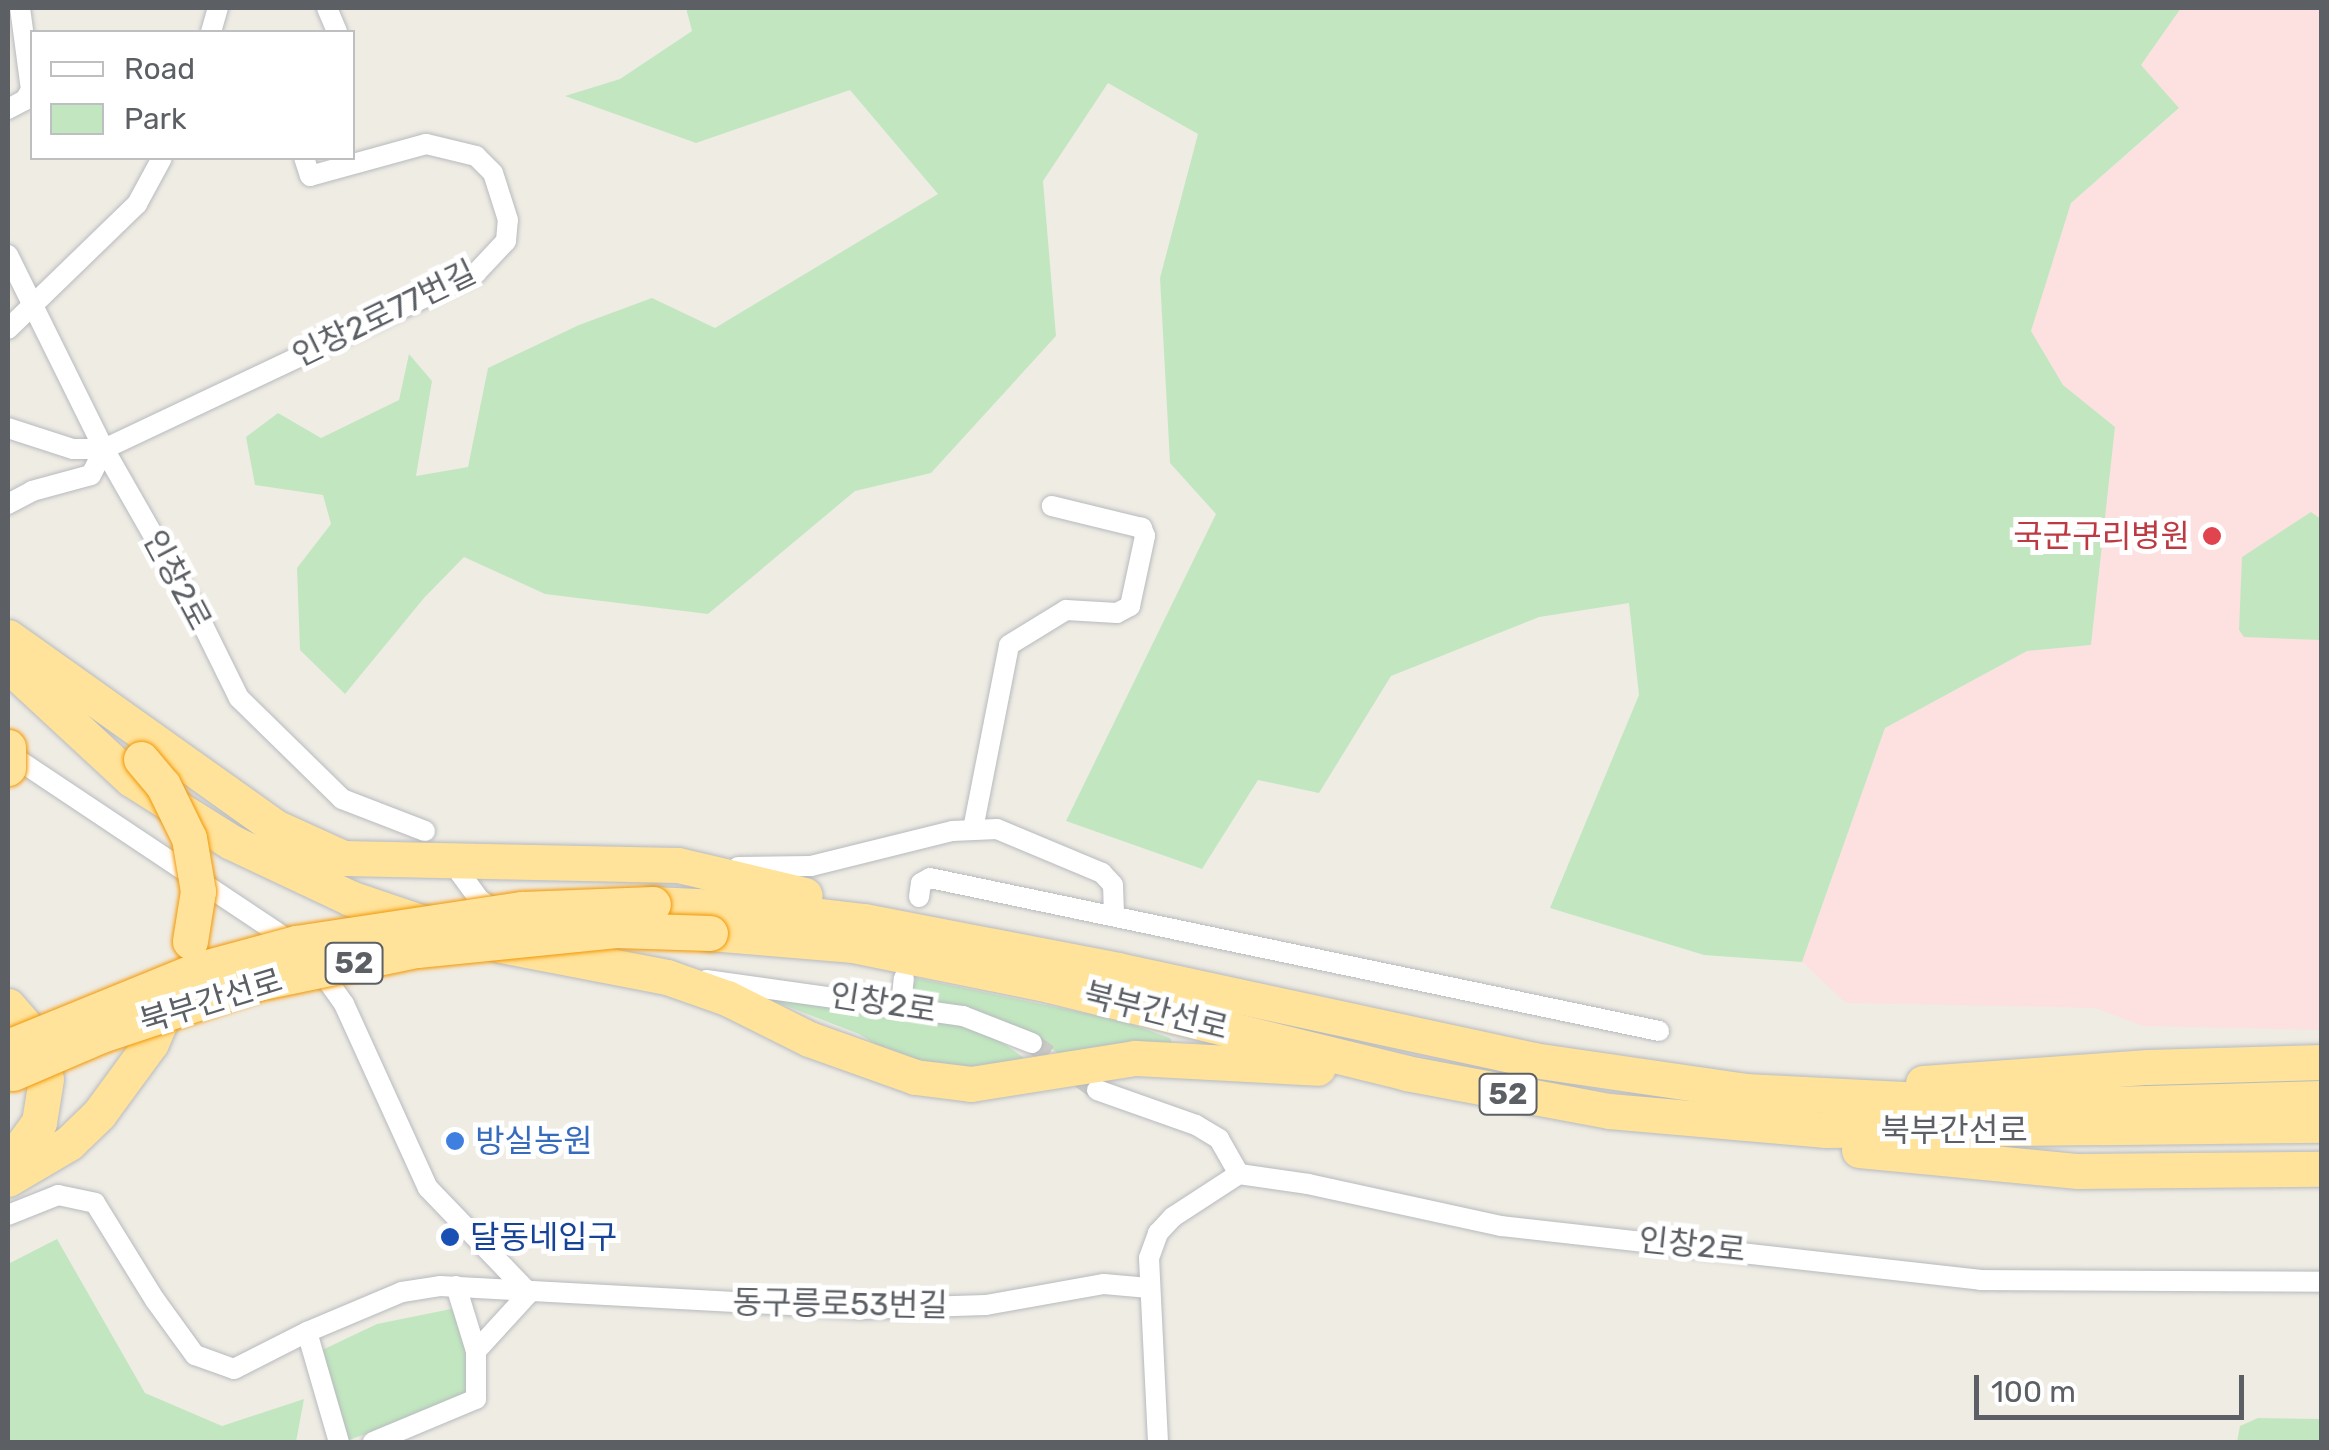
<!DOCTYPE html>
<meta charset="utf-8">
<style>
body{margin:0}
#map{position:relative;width:2329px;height:1450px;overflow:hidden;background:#efece4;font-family:Rubik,"Noto Sans KR",sans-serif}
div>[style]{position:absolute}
.medical>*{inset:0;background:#fce1e0}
.green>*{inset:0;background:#c2e7c0}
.minor-tunnel>*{height:20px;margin-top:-10px;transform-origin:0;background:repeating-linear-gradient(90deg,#cac9c4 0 20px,transparent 0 30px)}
.roads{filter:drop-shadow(0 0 2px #b7babe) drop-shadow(0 0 2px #b7babe)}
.minor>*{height:20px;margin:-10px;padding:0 10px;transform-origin:10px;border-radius:10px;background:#fff}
.trunk>*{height:35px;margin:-17.5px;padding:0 17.5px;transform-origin:17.5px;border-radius:17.5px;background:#ffe39a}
.bridges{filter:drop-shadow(0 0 2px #f39700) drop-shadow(0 0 2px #f39700)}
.trunk-bridge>*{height:35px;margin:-17.5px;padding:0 17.5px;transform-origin:17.5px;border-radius:17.5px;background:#ffe39a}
.dots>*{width:28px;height:28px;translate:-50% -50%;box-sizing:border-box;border:5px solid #fff;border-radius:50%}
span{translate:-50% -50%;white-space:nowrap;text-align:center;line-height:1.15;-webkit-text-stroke:10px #fff;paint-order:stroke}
.shield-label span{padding:2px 8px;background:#fff;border:2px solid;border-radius:8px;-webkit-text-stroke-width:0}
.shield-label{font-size:30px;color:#5c6065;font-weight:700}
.street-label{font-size:32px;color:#5c6065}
.health-label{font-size:32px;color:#be3a42}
.right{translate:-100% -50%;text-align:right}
.shop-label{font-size:32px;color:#366cbe}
.left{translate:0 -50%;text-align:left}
.transit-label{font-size:32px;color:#164399}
.frame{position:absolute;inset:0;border:10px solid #5c6065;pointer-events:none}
.legend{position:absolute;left:30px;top:30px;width:325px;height:130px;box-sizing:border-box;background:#fff;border:2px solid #bebfc1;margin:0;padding:12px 18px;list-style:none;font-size:30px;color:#5c6065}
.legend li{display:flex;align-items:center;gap:20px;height:50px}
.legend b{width:50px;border:2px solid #bebfc1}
.scale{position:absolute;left:1974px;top:1375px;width:270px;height:45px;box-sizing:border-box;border:5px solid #5c6065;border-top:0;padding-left:12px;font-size:30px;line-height:35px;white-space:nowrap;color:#5c6065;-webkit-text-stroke:8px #fff;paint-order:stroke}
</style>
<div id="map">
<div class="medical">
<i style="clip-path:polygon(2181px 8px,2321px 8px,2321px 1030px,2143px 1026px,2095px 1008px,1846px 1003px,1802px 962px,1885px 728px,2027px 651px,2091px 645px,2115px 427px,2063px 385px,2031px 331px,2071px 203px,2179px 109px,2141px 65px)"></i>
</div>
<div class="green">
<i style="clip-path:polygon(686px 8px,2181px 8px,2141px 65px,2179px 108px,2071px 203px,2031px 331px,2063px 385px,2115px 427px,2091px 645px,2027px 651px,1885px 728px,1802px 962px,1704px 955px,1550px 908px,1639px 695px,1629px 603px,1539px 617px,1391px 676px,1319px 793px,1258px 780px,1202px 869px,1066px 821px,1216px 514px,1170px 463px,1160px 278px,1198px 134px,1108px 83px,1043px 181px,1056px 336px,931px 473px,855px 491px,708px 614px,545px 594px,464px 557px,424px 598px,345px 694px,300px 650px,297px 568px,331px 524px,323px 495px,255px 485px,246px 437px,278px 413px,321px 438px,399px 400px,409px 354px,432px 381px,416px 476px,468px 467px,488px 368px,579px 325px,652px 298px,715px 328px,938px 194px,850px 90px,696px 143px,565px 96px,620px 79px,692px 31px)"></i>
<i style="clip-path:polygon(2311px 512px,2321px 519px,2321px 640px,2244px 637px,2239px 630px,2242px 557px)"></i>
<i style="clip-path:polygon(916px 978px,1122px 1021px,1170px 1038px,1172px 1043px,1063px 1058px,1038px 1036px,1019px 1027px,908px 998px)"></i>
<i style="clip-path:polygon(761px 989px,961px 1026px,1000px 1041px,1031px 1063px,996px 1071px,909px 1065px,859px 1034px,761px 996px)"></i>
<i style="clip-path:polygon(57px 1239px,145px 1393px,222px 1426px,304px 1399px,296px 1442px,8px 1442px,8px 1264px)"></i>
<i style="clip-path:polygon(451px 1309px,463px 1318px,472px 1386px,463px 1400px,343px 1442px,318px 1352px,377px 1324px)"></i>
<i style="clip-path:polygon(2258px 1418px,2321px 1419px,2321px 1442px,2237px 1442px,2240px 1426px)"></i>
</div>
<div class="minor-tunnel">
<i style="left:1032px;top:1043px;width:80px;rotate:35.9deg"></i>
</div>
<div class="roads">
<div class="minor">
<i style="left:327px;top:8px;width:26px;rotate:67deg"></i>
<i style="left:211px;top:32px;width:25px;rotate:-74deg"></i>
<i style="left:8px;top:109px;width:19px;rotate:-28deg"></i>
<i style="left:25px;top:100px;width:12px;rotate:-59deg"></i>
<i style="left:31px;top:90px;width:83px;rotate:-97.6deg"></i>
<i style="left:8px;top:255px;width:216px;rotate:63.7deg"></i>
<i style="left:104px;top:449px;width:177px;rotate:60.3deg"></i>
<i style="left:192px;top:603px;width:106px;rotate:63.7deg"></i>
<i style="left:239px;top:698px;width:144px;rotate:44.4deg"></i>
<i style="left:342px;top:799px;width:89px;rotate:21.1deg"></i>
<i style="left:8px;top:329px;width:180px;rotate:-44.1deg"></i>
<i style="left:137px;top:204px;width:52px;rotate:-61.5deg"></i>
<i style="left:8px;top:428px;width:68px;rotate:17.9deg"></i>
<i style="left:73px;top:449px;width:31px"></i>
<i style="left:104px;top:449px;width:412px;rotate:-25.3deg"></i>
<i style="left:476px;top:273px;width:44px;rotate:-46.8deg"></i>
<i style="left:506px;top:241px;width:21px;rotate:-85deg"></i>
<i style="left:508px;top:220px;width:49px;rotate:-107.7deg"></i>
<i style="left:493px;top:173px;width:24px;rotate:-135deg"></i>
<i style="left:476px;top:156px;width:51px;rotate:-166.5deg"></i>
<i style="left:426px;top:144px;width:120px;rotate:164.6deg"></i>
<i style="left:310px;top:176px;width:19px;rotate:-108deg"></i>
<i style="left:8px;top:504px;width:27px;rotate:-28deg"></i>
<i style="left:32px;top:491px;width:61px;rotate:-15.2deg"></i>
<i style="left:91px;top:475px;width:29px;rotate:-63deg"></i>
<i style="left:8px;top:753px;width:348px;rotate:33.7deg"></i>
<i style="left:973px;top:829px;width:187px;rotate:-78.9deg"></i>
<i style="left:1009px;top:645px;width:67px;rotate:-31.6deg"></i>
<i style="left:1066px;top:610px;width:51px;rotate:3.4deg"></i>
<i style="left:1117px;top:613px;width:15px;rotate:-28deg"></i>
<i style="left:1130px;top:606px;width:72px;rotate:-77.9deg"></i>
<i style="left:1145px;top:536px;width:9px;rotate:-111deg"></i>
<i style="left:1142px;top:528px;width:93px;rotate:-166.3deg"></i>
<i style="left:738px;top:867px;width:73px;rotate:-0.8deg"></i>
<i style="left:811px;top:866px;width:145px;rotate:-13.9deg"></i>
<i style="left:952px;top:831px;width:45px;rotate:-2.5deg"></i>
<i style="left:997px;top:829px;width:114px;rotate:22.7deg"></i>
<i style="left:1102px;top:873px;width:16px;rotate:47deg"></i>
<i style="left:1113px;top:885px;width:29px;rotate:88deg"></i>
<i style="left:460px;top:873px;width:32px;rotate:54deg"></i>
<i style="left:479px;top:899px;width:26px;rotate:36deg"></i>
<i style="left:919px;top:897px;width:14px;rotate:-82deg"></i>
<i style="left:921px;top:883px;width:10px;rotate:-29deg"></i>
<i style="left:930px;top:878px;width:745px;rotate:11.85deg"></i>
<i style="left:317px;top:966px;width:47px;rotate:54.6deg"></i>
<i style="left:344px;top:1004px;width:202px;rotate:65.5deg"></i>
<i style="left:428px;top:1188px;width:146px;rotate:46.1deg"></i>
<i style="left:529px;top:1293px;width:79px;rotate:132.4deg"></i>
<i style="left:476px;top:1351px;width:48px;rotate:90deg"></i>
<i style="left:476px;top:1399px;width:112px;rotate:157.3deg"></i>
<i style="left:706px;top:980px;width:260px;rotate:8deg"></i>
<i style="left:963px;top:1016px;width:74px;rotate:21.4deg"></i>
<i style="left:901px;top:1005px;width:27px;rotate:-84deg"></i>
<i style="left:1097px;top:1090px;width:105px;rotate:19.5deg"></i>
<i style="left:1196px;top:1125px;width:27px;rotate:31deg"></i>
<i style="left:1219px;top:1139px;width:40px;rotate:60.3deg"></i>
<i style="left:1239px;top:1174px;width:70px;rotate:8.2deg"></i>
<i style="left:1308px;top:1184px;width:198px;rotate:12.3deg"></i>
<i style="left:1501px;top:1226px;width:482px;rotate:6.4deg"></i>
<i style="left:1980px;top:1280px;width:342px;rotate:0.3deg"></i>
<i style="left:8px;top:1215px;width:54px;rotate:-21.8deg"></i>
<i style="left:58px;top:1195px;width:38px;rotate:12deg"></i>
<i style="left:95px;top:1203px;width:114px;rotate:58.3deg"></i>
<i style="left:155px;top:1300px;width:68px;rotate:54deg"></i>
<i style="left:195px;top:1355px;width:41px;rotate:19.7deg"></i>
<i style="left:234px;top:1369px;width:82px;rotate:-26.9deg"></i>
<i style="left:307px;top:1332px;width:115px;rotate:73.8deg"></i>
<i style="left:456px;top:1286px;width:68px;rotate:72.9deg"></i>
<i style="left:307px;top:1332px;width:103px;rotate:-22.8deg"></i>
<i style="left:402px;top:1292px;width:38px;rotate:-9deg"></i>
<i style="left:440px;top:1286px;width:420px;rotate:3.1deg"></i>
<i style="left:859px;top:1309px;width:127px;rotate:-1.8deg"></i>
<i style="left:986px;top:1305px;width:120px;rotate:-10.1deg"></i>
<i style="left:1104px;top:1284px;width:45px;rotate:5.1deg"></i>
<i style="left:1158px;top:1442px;width:184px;rotate:-92.8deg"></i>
<i style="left:1149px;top:1258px;width:27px;rotate:-70deg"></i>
<i style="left:1158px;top:1233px;width:22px;rotate:-47deg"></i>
<i style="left:1173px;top:1217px;width:79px;rotate:-33.1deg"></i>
</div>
<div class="trunk">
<i style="left:8px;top:637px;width:330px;rotate:35.4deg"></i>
<i style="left:277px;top:828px;width:72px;rotate:24.4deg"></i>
<i style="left:343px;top:858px;width:335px;rotate:1.2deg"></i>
<i style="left:678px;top:865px;width:130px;rotate:13.3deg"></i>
<i style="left:8px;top:665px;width:168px;rotate:42.8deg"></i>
<i style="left:131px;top:779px;width:118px;rotate:32.2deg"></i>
<i style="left:231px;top:842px;width:132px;rotate:25.2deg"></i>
<i style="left:350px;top:898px;width:87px;rotate:18.9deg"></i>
<i style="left:653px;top:904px;width:107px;rotate:2.7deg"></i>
<i style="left:760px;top:909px;width:105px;rotate:6.6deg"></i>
<i style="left:864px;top:921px;width:259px;rotate:10.9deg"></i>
<i style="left:1118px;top:970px;width:425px;rotate:12.2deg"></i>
<i style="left:1533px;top:1060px;width:214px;rotate:8.3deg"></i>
<i style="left:1745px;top:1091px;width:293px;rotate:2.9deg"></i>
<i style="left:2038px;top:1106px;width:284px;rotate:-1.6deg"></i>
<i style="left:710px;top:933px;width:144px;rotate:4.8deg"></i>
<i style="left:853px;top:945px;width:200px;rotate:11.5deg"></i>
<i style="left:1049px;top:985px;width:368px;rotate:13.8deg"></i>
<i style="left:1406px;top:1073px;width:207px;rotate:10.6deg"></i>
<i style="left:1609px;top:1111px;width:218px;rotate:5deg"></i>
<i style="left:1826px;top:1130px;width:496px;rotate:-0.6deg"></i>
<i style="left:501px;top:945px;width:169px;rotate:10.9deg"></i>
<i style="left:667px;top:977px;width:64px;rotate:19.3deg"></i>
<i style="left:727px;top:998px;width:92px;rotate:26.6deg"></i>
<i style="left:809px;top:1039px;width:113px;rotate:19.7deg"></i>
<i style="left:915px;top:1077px;width:56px;rotate:7.1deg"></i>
<i style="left:971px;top:1084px;width:166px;rotate:-9deg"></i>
<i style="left:1135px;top:1058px;width:183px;rotate:3.1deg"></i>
<i style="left:8px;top:1006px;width:49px;rotate:49.1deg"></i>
<i style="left:40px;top:1043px;width:36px;rotate:81deg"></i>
<i style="left:46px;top:1079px;width:44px;rotate:99.2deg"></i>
<i style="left:39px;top:1122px;width:53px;rotate:125.8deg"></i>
<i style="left:1923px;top:1083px;width:225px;rotate:-4.1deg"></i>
<i style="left:2147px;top:1067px;width:175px;rotate:-1.6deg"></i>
<i style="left:1859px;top:1150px;width:220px;rotate:5.5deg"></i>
<i style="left:2078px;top:1171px;width:244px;rotate:-0.5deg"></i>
<i style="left:8px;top:1179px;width:71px;rotate:-30.5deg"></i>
<i style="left:69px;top:1143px;width:42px;rotate:-44deg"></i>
<i style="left:99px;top:1114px;width:88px;rotate:-53.8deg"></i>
<i style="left:151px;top:1043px;width:53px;rotate:-66.8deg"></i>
</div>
</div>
<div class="bridges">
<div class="trunk-bridge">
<i style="left:8px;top:747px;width:21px;rotate:90deg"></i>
<i style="left:141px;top:759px;width:34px;rotate:50deg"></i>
<i style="left:163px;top:785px;width:59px;rotate:63.9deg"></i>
<i style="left:189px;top:838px;width:54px;rotate:80.4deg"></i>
<i style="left:198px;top:891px;width:51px;rotate:99.1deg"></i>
<i style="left:8px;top:1047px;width:204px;rotate:-22.2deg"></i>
<i style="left:197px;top:970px;width:103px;rotate:-15.3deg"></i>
<i style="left:296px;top:943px;width:229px;rotate:-8.6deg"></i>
<i style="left:522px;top:909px;width:131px;rotate:-2.2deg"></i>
<i style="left:13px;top:1073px;width:99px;rotate:-23.2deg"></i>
<i style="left:104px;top:1034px;width:161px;rotate:-18.4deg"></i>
<i style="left:257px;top:983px;width:163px;rotate:-11.7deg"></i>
<i style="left:417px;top:950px;width:200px;rotate:-5.7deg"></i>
<i style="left:616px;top:930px;width:94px;rotate:1.8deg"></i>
</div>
</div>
<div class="dots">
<i style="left:2212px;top:536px;background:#e0444e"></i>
<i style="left:455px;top:1141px;background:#3f7fe0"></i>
<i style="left:450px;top:1237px;background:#1a4fb4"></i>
</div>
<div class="shield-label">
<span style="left:354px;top:963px">52</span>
<span style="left:1508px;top:1094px">52</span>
</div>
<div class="street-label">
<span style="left:384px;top:314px;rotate:-26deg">인창2로77번길</span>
<span style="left:177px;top:580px;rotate:62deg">인창2로</span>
<span style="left:211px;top:1001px;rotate:-17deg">북부간선로</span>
<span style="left:883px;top:1003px;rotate:9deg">인창2로</span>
<span style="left:1156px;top:1011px;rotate:14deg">북부간선로</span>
<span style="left:1954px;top:1130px">북부간선로</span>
<span style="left:1692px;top:1245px;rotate:6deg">인창2로</span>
<span style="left:840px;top:1304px;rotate:1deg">동구릉로53번길</span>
</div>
<div class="health-label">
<span class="right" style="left:2190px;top:536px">국군구리병원</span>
</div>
<div class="shop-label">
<span class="left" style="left:475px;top:1141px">방실농원</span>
</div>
<div class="transit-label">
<span class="left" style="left:470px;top:1237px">달동네입구</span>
</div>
<div class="frame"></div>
<ul class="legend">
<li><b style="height:12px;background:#fff"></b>Road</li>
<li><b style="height:28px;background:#c2e7c0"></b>Park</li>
</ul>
<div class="scale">100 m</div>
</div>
